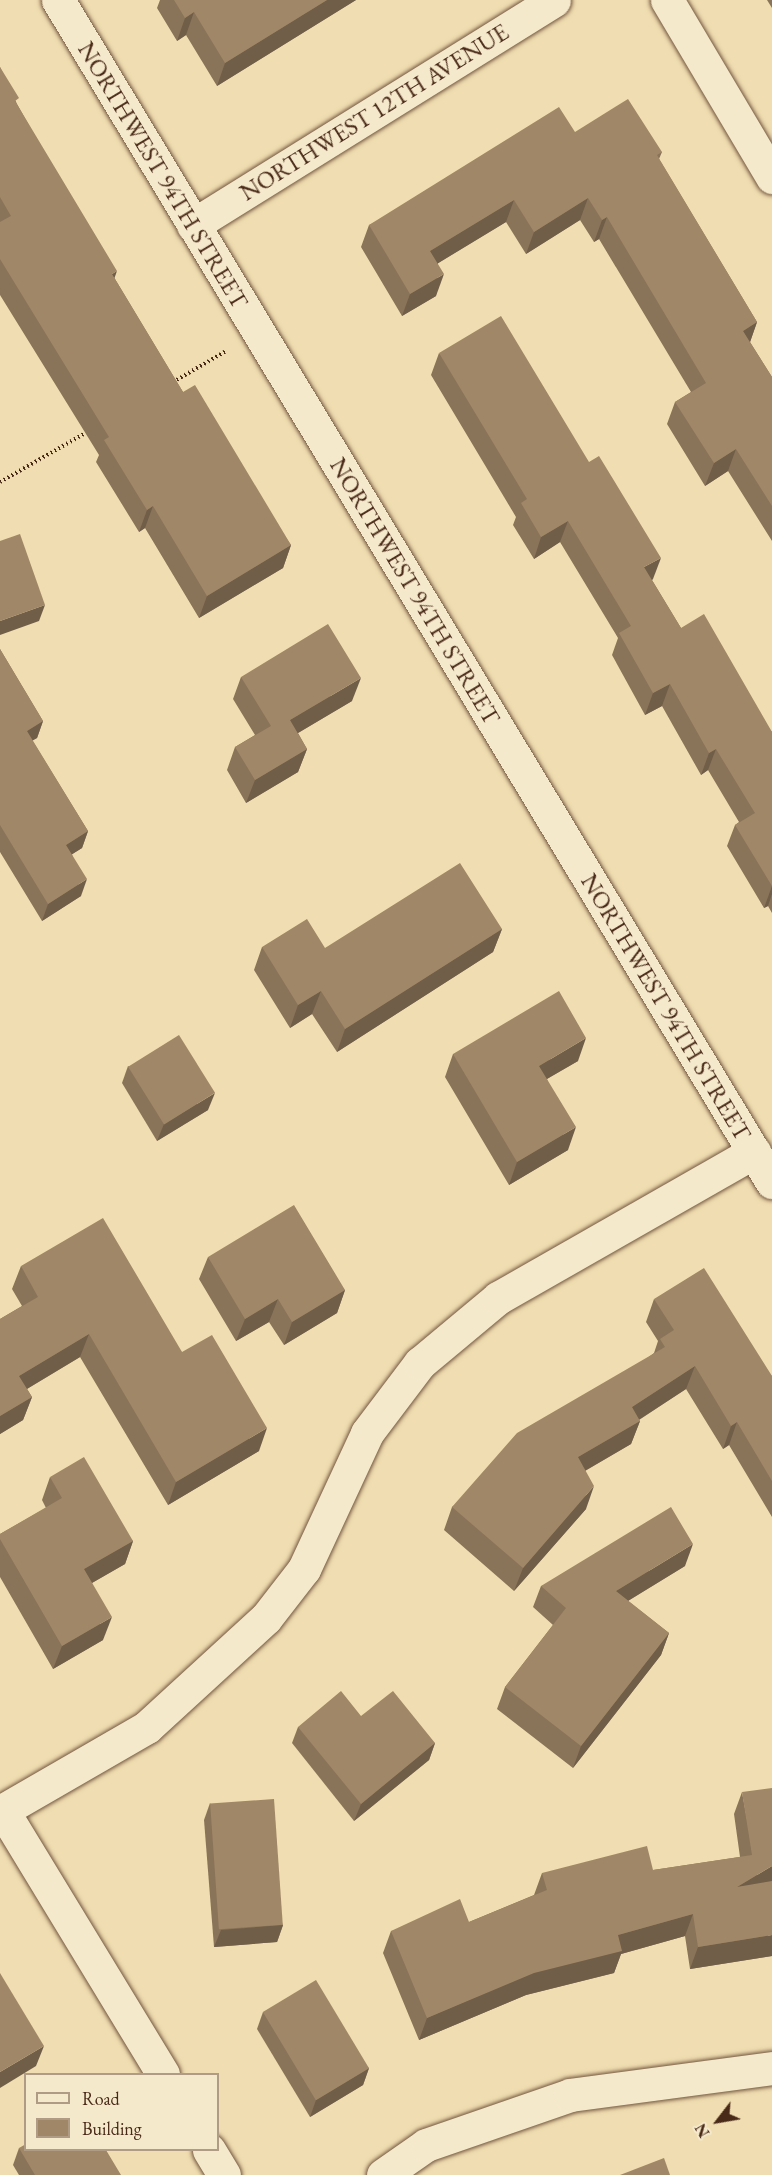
<!DOCTYPE html>
<style>
body{margin:0}
#map{position:relative;width:772px;height:2175px;overflow:hidden;background:#f0ddb1;font-family:"EB Garamond",serif}
div>[style]{position:absolute}
.path>*{height:4px;margin-top:-2px;transform-origin:0;background:repeating-linear-gradient(90deg,#492917 0 1.5px,transparent 0 4.5px)}
.roads{filter:drop-shadow(0 0 2px #73563e) drop-shadow(0 0 2px #73563e)}
.street>*{height:33px;margin:-16.5px;padding:0 16.5px;transform-origin:16.5px;border-radius:16.5px;background:#f5e9cc}
.secondary>*{height:33px;margin:-16.5px;padding:0 16.5px;transform-origin:16.5px;border-radius:16.5px;background:#f5e9cc}
.wall>*{inset:0;background:#8a7459}
.shaded-wall>*{inset:0;background:#705e48}
.building>*{inset:0;background:#a08767;transform-origin:0 0}
span{translate:-50% -50%;white-space:nowrap;text-align:center;line-height:1.15;-webkit-text-stroke:6px #f5e9cc;paint-order:stroke}
.street-label{font-size:24px;color:#492917}
.legend{position:absolute;left:24px;top:2073px;width:195px;height:78px;box-sizing:border-box;background:#f5e9cc;border:2px solid #b09c84;margin:0;padding:8px 10px;list-style:none;font-size:18px;color:#492917}
.legend li{display:flex;align-items:center;gap:12px;height:30px}
.legend b{width:30px;border:2px solid #b09c84}
.north{position:absolute;left:688px;top:2091px;width:60px;height:60px;-webkit-text-stroke:4px #f5e9cc;paint-order:stroke;rotate:239deg;font-size:16px;font-weight:700;line-height:24px;text-align:center;color:#492917}
.north::after{content:'';display:block;margin:auto;width:21px;height:27px;background:#492917;clip-path:polygon(50% 0,100% 100%,50% 72%,0 100%)}
</style>
<div id="map">
<div class="path">
<i style="left:173px;top:382px;width:61px;rotate:-30.3deg"></i>
<i style="left:0;top:482px;width:103px;rotate:-29.8deg"></i>
</div>
<div class="roads">
<div class="street">
<i style="left:667px;top:0;width:206px;rotate:59.3deg"></i>
<i style="left:193px;top:225px;width:425px;rotate:-31.9deg"></i>
<i style="left:3px;top:1811px;width:308px;rotate:58.7deg"></i>
<i style="left:0;top:1812px;width:170px;rotate:-30deg"></i>
<i style="left:147px;top:1727px;width:161px;rotate:-42.5deg"></i>
<i style="left:266px;top:1618px;width:62px;rotate:-52.2deg"></i>
<i style="left:304px;top:1569px;width:150px;rotate:-65.1deg"></i>
<i style="left:367px;top:1433px;width:88px;rotate:-52.9deg"></i>
<i style="left:420px;top:1363px;width:102px;rotate:-39.8deg"></i>
<i style="left:498px;top:1298px;width:295px;rotate:-29.7deg"></i>
<i style="left:209px;top:2150px;width:29px;rotate:59deg"></i>
<i style="left:383px;top:2175px;width:52px;rotate:-34.9deg"></i>
<i style="left:426px;top:2145px;width:152px;rotate:-19.1deg"></i>
<i style="left:570px;top:2095px;width:204px;rotate:-7.6deg"></i>
</div>
<div class="secondary">
<i style="left:58px;top:0;width:1381px;rotate:58.87deg"></i>
</div>
</div>
<div class="wall">
<i style="clip-path:polygon(160px 0,356px 0,217px 86px,186px 35px,177px 41px,157px 8px)"></i>
<i style="clip-path:polygon(767px 0,772px 0,772px 8px)"></i>
<i style="clip-path:polygon(0 67px,17px 104px,115px 279px,183px 392px,291px 545px,283px 568px,199px 618px,145px 528px,139px 532px,96px 462px,99px 455px,0 295px)"></i>
<i style="clip-path:polygon(575px 132px,662px 152px,659px 159px,757px 322px,750px 342px,772px 377px,772px 541px,728px 471px,705px 486px,667px 424px,675px 402px,691px 392px,599px 239px,594px 242px,580px 220px,526px 254px,506px 222px,438px 263px,436px 296px,402px 316px,361px 247px,369px 225px)"></i>
<i style="clip-path:polygon(439px 353px,653px 579px,652px 580px,681px 628px,772px 732px,772px 913px,768px 906px,764px 908px,727px 846px,735px 825px,739px 822px,708px 770px,701px 775px,662px 706px,645px 715px,612px 655px,618px 638px,560px 542px,534px 559px,513px 525px,516px 517px,431px 375px)"></i>
<i style="clip-path:polygon(0 649px,43px 721px,37px 738px,32px 740px,88px 831px,82px 848px,72px 854px,81px 896px,42px 921px,0 852px)"></i>
<i style="clip-path:polygon(241px 677px,352px 701px,298px 733px,307px 749px,298px 772px,246px 803px,227px 770px,235px 747px,255px 735px,233px 699px)"></i>
<i style="clip-path:polygon(502px 929px,493px 952px,337px 1052px,312px 1014px,290px 1028px,254px 970px,262px 947px,325px 948px)"></i>
<i style="clip-path:polygon(453px 1054px,578px 1061px,547px 1079px,568px 1150px,509px 1185px,445px 1077px)"></i>
<i style="clip-path:polygon(128px 1066px,208px 1110px,157px 1141px,122px 1083px)"></i>
<i style="clip-path:polygon(208px 1257px,345px 1290px,337px 1313px,284px 1345px,269px 1322px,236px 1341px,199px 1279px)"></i>
<i style="clip-path:polygon(21px 1266px,182px 1352px,259px 1451px,168px 1505px,80px 1357px,27px 1389px,32px 1397px,23px 1420px,0 1434px,0 1319px,22px 1306px,12px 1289px)"></i>
<i style="clip-path:polygon(654px 1299px,772px 1376px,772px 1517px,729px 1445px,723px 1449px,686px 1389px,639px 1420px,640px 1421px,631px 1444px,585px 1471px,586px 1509px,514px 1591px,444px 1530px,452px 1507px,654px 1353px,658px 1341px,646px 1322px)"></i>
<i style="clip-path:polygon(50px 1477px,133px 1541px,125px 1564px,92px 1583px,103px 1640px,53px 1669px,0 1577px,0 1534px,46px 1508px,42px 1500px)"></i>
<i style="clip-path:polygon(685px 1566px,628px 1601px,669px 1633px,661px 1655px,573px 1768px,497px 1709px,505px 1687px,553px 1625px,533px 1607px,541px 1586px)"></i>
<i style="clip-path:polygon(361px 1716px,435px 1743px,429px 1760px,354px 1821px,292px 1743px,298px 1727px)"></i>
<i style="clip-path:polygon(742px 1792px,772px 1956px,690px 1969px,685px 1936px,621px 1954px,614px 1973px,526px 1995px,419px 2040px,383px 1953px,391px 1931px,469px 1922px,534px 1895px,542px 1873px,653px 1870px,740px 1857px,734px 1814px)"></i>
<i style="clip-path:polygon(210px 1803px,283px 1925px,277px 1942px,214px 1947px,204px 1820px)"></i>
<i style="clip-path:polygon(263px 2012px,369px 2068px,363px 2085px,310px 2117px,257px 2029px)"></i>
<i style="clip-path:polygon(19px 2148px,121px 2175px,19px 2175px,13px 2165px)"></i>
</div>
<div class="shaded-wall">
<i style="clip-path:polygon(327px 0,356px 0,217px 86px,225px 63px)"></i>
<i style="clip-path:polygon(194px 12px,186px 35px,177px 41px,185px 18px)"></i>
<i style="clip-path:polygon(588px 198px,580px 220px,526px 254px,534px 232px)"></i>
<i style="clip-path:polygon(514px 200px,506px 222px,422px 273px,430px 251px)"></i>
<i style="clip-path:polygon(607px 217px,599px 239px,594px 242px,602px 220px)"></i>
<i style="clip-path:polygon(117px 271px,109px 293px,112px 274px)"></i>
<i style="clip-path:polygon(444px 274px,436px 296px,402px 316px,410px 294px)"></i>
<i style="clip-path:polygon(757px 322px,749px 345px,743px 331px)"></i>
<i style="clip-path:polygon(736px 449px,728px 471px,705px 486px,714px 463px)"></i>
<i style="clip-path:polygon(153px 506px,145px 528px,139px 532px,147px 510px)"></i>
<i style="clip-path:polygon(568px 521px,560px 542px,534px 559px,541px 537px)"></i>
<i style="clip-path:polygon(291px 545px,283px 568px,199px 618px,207px 596px)"></i>
<i style="clip-path:polygon(661px 558px,653px 579px,637px 589px,644px 567px)"></i>
<i style="clip-path:polygon(45px 605px,39px 621px,0 635px,0 621px)"></i>
<i style="clip-path:polygon(361px 678px,352px 701px,281px 743px,290px 720px)"></i>
<i style="clip-path:polygon(670px 684px,662px 706px,645px 715px,653px 693px)"></i>
<i style="clip-path:polygon(43px 721px,37px 738px,20px 748px,27px 731px)"></i>
<i style="clip-path:polygon(307px 749px,298px 772px,246px 803px,255px 780px)"></i>
<i style="clip-path:polygon(716px 749px,708px 770px,701px 775px,709px 753px)"></i>
<i style="clip-path:polygon(88px 831px,82px 848px,60px 862px,66px 845px)"></i>
<i style="clip-path:polygon(87px 879px,81px 896px,42px 921px,48px 904px)"></i>
<i style="clip-path:polygon(772px 886px,772px 894px,768px 906px,764px 908px)"></i>
<i style="clip-path:polygon(502px 929px,493px 952px,337px 1052px,345px 1029px)"></i>
<i style="clip-path:polygon(321px 991px,312px 1014px,290px 1028px,298px 1005px)"></i>
<i style="clip-path:polygon(586px 1038px,578px 1061px,531px 1088px,539px 1066px)"></i>
<i style="clip-path:polygon(215px 1093px,208px 1110px,157px 1141px,164px 1124px)"></i>
<i style="clip-path:polygon(576px 1127px,568px 1150px,509px 1185px,517px 1162px)"></i>
<i style="clip-path:polygon(345px 1290px,337px 1313px,284px 1345px,292px 1322px)"></i>
<i style="clip-path:polygon(278px 1299px,269px 1322px,236px 1341px,245px 1319px)"></i>
<i style="clip-path:polygon(89px 1334px,80px 1357px,10px 1399px,19px 1376px)"></i>
<i style="clip-path:polygon(695px 1366px,686px 1389px,623px 1430px,632px 1407px)"></i>
<i style="clip-path:polygon(32px 1397px,23px 1420px,0 1434px,0 1416px)"></i>
<i style="clip-path:polygon(640px 1421px,631px 1444px,569px 1480px,578px 1457px)"></i>
<i style="clip-path:polygon(737px 1422px,729px 1445px,723px 1449px,731px 1426px)"></i>
<i style="clip-path:polygon(267px 1428px,259px 1451px,168px 1505px,176px 1482px)"></i>
<i style="clip-path:polygon(594px 1486px,586px 1509px,514px 1591px,523px 1568px)"></i>
<i style="clip-path:polygon(133px 1541px,125px 1564px,76px 1592px,84px 1569px)"></i>
<i style="clip-path:polygon(693px 1544px,685px 1566px,608px 1613px,616px 1591px)"></i>
<i style="clip-path:polygon(112px 1617px,103px 1640px,53px 1669px,62px 1646px)"></i>
<i style="clip-path:polygon(669px 1633px,661px 1655px,573px 1768px,581px 1746px)"></i>
<i style="clip-path:polygon(435px 1743px,429px 1760px,354px 1821px,361px 1804px)"></i>
<i style="clip-path:polygon(772px 1866px,772px 1884px,737px 1887px)"></i>
<i style="clip-path:polygon(693px 1914px,685px 1936px,621px 1954px,614px 1973px,526px 1995px,419px 2040px,427px 2018px,618px 1935px)"></i>
<i style="clip-path:polygon(283px 1925px,277px 1942px,214px 1947px,221px 1930px)"></i>
<i style="clip-path:polygon(772px 1935px,772px 1956px,690px 1969px,698px 1947px)"></i>
<i style="clip-path:polygon(44px 2046px,36px 2066px,0 2088px,0 2072px)"></i>
<i style="clip-path:polygon(369px 2068px,363px 2085px,310px 2117px,316px 2100px)"></i>
</div>
<div class="building">
<i style="clip-path:polygon(174px 0,327px 0,225px 63px,194px 12px,185px 18px)"></i>
<i style="clip-path:polygon(0 67px,19px 98px,15px 101px,117px 271px,112px 274px,183px 392px,195px 385px,291px 545px,207px 596px,153px 506px,147px 510px,104px 440px,109px 437px,0 259px,0 222px,11px 216px,0 197px)"></i>
<i style="clip-path:polygon(628px 99px,662px 152px,657px 155px,757px 322px,743px 331px,772px 377px,772px 506px,736px 449px,714px 463px,675px 402px,706px 383px,607px 217px,602px 220px,588px 198px,534px 232px,514px 200px,430px 251px,444px 274px,410px 294px,369px 225px,559px 107px,575px 132px)"></i>
<i style="clip-path:polygon(501px 316px,589px 462px,599px 456px,661px 558px,644px 567px,681px 628px,704px 614px,772px 732px,772px 886px,735px 825px,755px 813px,716px 749px,709px 753px,670px 684px,653px 693px,619px 633px,631px 626px,568px 521px,541px 537px,521px 503px,527px 499px,439px 353px)"></i>
<i style="clip-path:polygon(20px 534px,45px 605px,0 621px,0 541px)"></i>
<i style="clip-path:polygon(328px 624px,361px 678px,290px 720px,307px 749px,255px 780px,235px 747px,271px 726px,241px 677px)"></i>
<i style="clip-path:polygon(0 649px,43px 721px,27px 731px,88px 831px,66px 845px,87px 879px,48px 904px,0 825px)"></i>
<i style="clip-path:polygon(460px 863px,502px 929px,345px 1029px,321px 991px,298px 1005px,262px 947px,307px 919px,325px 948px)"></i>
<i style="clip-path:polygon(559px 991px,586px 1038px,539px 1066px,576px 1127px,517px 1162px,453px 1054px)"></i>
<i style="left:179px;top:1035px;width:68px;height:60px;rotate:58deg"></i>
<i style="clip-path:polygon(294px 1205px,345px 1290px,292px 1322px,278px 1299px,245px 1319px,208px 1257px)"></i>
<i style="clip-path:polygon(103px 1218px,182px 1352px,212px 1335px,267px 1428px,176px 1482px,89px 1334px,19px 1376px,32px 1397px,0 1416px,0 1319px,38px 1297px,21px 1266px)"></i>
<i style="clip-path:polygon(704px 1268px,772px 1376px,772px 1481px,737px 1422px,731px 1426px,695px 1366px,632px 1407px,640px 1421px,578px 1457px,594px 1486px,523px 1568px,452px 1507px,517px 1433px,665px 1347px,660px 1339px,674px 1330px,654px 1299px)"></i>
<i style="clip-path:polygon(84px 1457px,133px 1541px,84px 1569px,112px 1617px,62px 1646px,0 1539px,0 1534px,62px 1498px,50px 1477px)"></i>
<i style="clip-path:polygon(671px 1507px,693px 1544px,616px 1591px,669px 1633px,581px 1746px,505px 1687px,566px 1608px,541px 1586px)"></i>
<i style="clip-path:polygon(341px 1691px,361px 1716px,393px 1691px,435px 1743px,361px 1804px,298px 1727px)"></i>
<i style="clip-path:polygon(772px 1788px,772px 1866px,737px 1887px,772px 1881px,772px 1935px,698px 1947px,693px 1914px,618px 1935px,622px 1951px,534px 1973px,427px 2018px,391px 1931px,460px 1899px,469px 1922px,547px 1890px,542px 1873px,647px 1846px,653px 1870px,752px 1855px,742px 1792px)"></i>
<i style="left:274px;top:1799px;width:126px;height:64px;rotate:86deg"></i>
<i style="clip-path:polygon(0 1973px,44px 2046px,0 2072px)"></i>
<i style="left:316px;top:1980px;width:103px;height:62px;rotate:59deg"></i>
<i style="clip-path:polygon(26px 2144px,26px 2150px,106px 2150px,121px 2175px,35px 2175px,19px 2148px)"></i>
<i style="clip-path:polygon(664px 2158px,670px 2175px,620px 2175px)"></i>
</div>
<div class="street-label">
<span style="left:374px;top:112px;rotate:-32deg">NORTHWEST 12TH AVENUE</span>
<span style="left:163px;top:175px;rotate:59deg">NORTHWEST 94TH STREET</span>
<span style="left:415px;top:591px;rotate:59deg">NORTHWEST 94TH STREET</span>
<span style="left:666px;top:1007px;rotate:59deg">NORTHWEST 94TH STREET</span>
</div>
<ul class="legend">
<li><b style="height:8px;background:#f5e9cc"></b>Road</li>
<li><b style="height:16px;background:#a08767"></b>Building</li>
</ul>
<div class="north">N</div>
</div>
